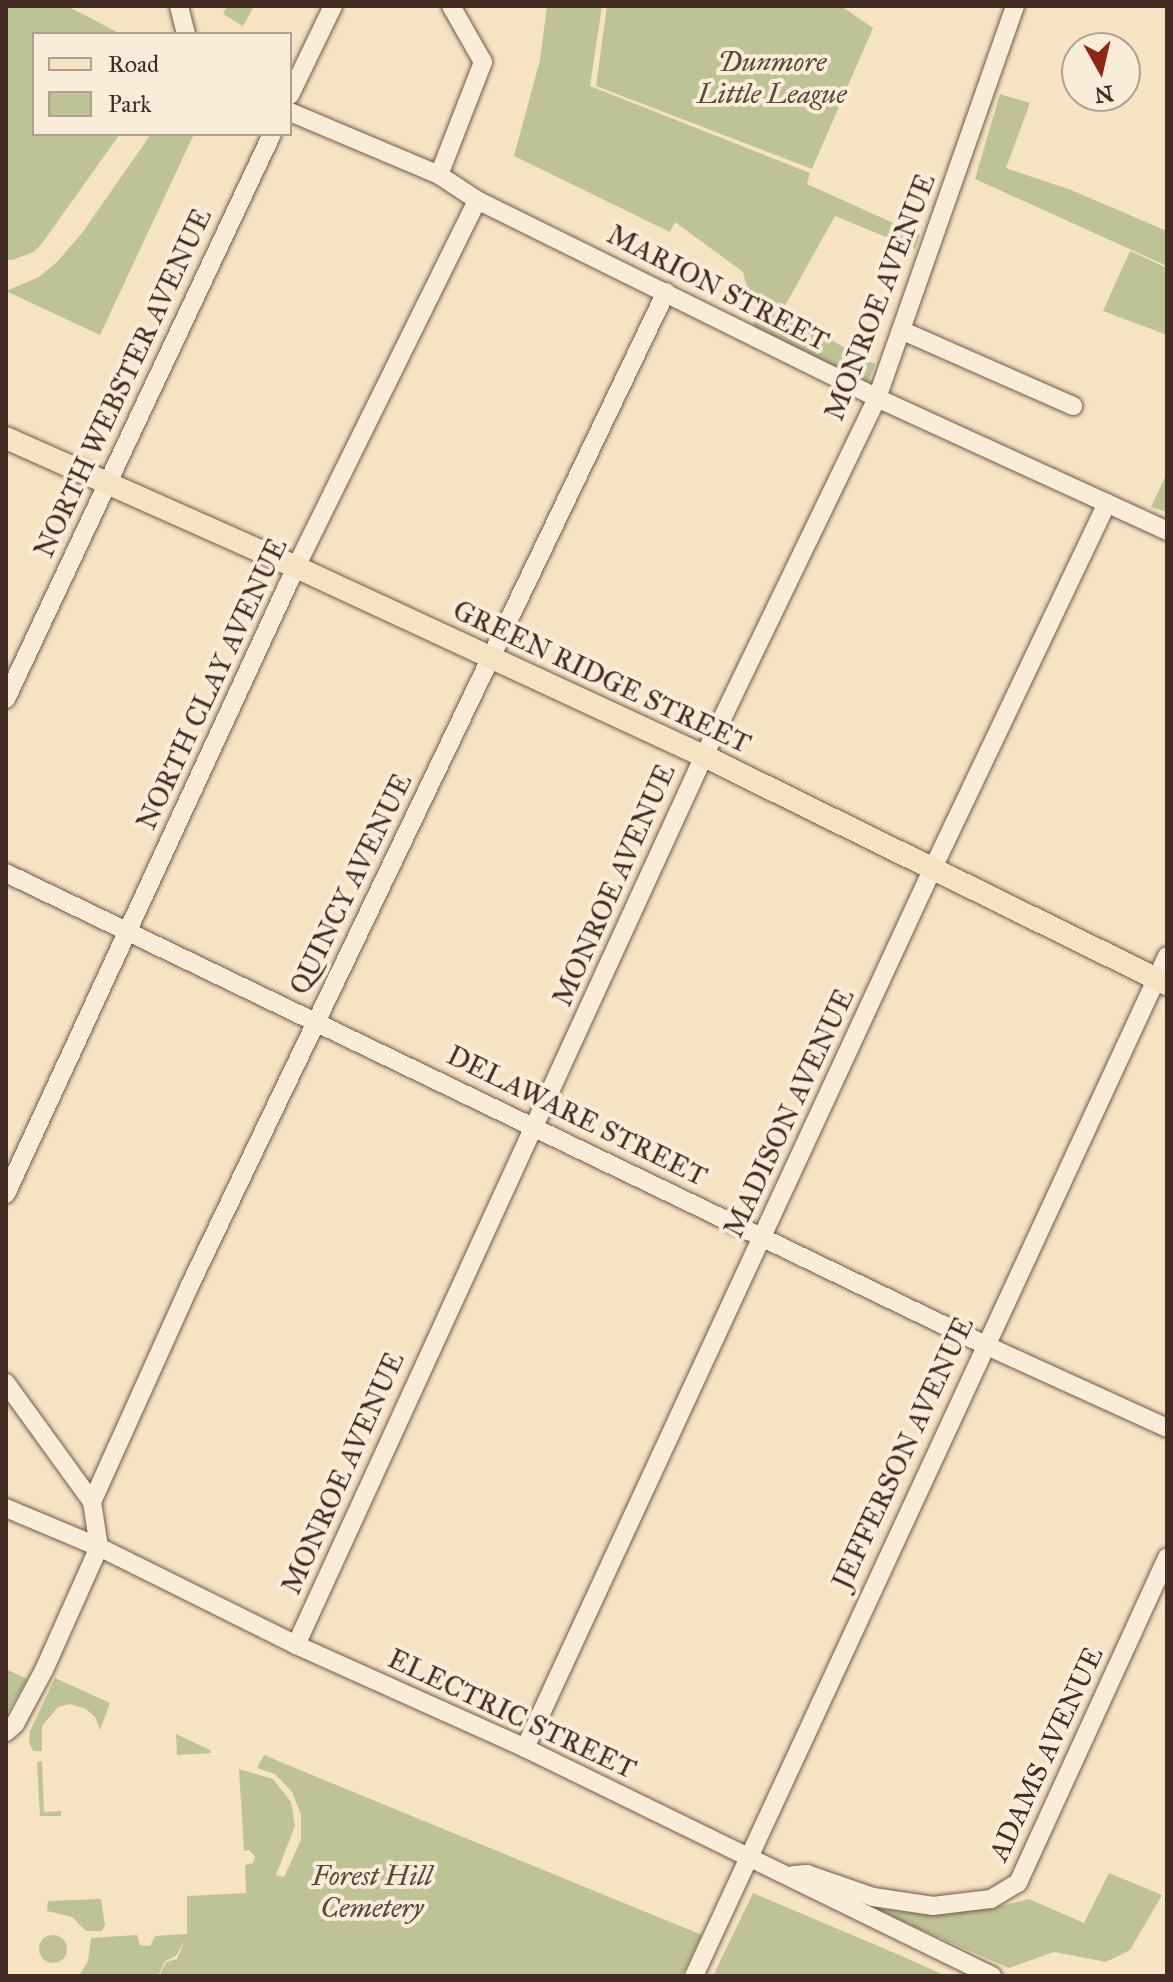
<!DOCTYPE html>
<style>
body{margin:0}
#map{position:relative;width:1173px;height:1982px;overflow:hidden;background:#f6e3c4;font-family:"IM FELL Great Primer",serif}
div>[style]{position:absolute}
.green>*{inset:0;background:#bdc394}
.round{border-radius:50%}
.roads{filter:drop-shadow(0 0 2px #705a4b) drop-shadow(0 0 2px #705a4b)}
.minor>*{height:18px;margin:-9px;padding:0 9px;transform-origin:9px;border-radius:9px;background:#f9edd9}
.major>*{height:22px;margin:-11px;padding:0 11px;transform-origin:11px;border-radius:11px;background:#f6e3c4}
span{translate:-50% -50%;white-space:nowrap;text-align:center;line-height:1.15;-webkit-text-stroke:8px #f9edd9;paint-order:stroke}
.park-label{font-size:28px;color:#5b4a3a;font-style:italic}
.street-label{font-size:28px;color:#432c23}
.frame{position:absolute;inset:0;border:8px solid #432c23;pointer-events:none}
.legend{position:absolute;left:32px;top:32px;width:260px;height:104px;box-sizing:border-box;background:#f9edd9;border:2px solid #b0a090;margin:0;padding:10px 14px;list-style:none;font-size:24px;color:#432c23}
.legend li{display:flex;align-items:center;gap:16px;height:40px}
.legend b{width:40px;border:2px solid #b0a090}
.north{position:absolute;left:1061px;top:32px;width:80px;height:80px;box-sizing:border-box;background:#f9edd9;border:2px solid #b0a090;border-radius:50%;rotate:172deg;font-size:22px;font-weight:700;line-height:32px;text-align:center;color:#432c23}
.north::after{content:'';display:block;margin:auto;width:28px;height:36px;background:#8f2418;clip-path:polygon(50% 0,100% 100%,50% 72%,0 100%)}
</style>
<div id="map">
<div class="green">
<i style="clip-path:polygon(6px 6px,67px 6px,121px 34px,34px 34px,34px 134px,120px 134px,43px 242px,34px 252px,12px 260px,6px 260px)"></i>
<i style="clip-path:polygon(227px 6px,254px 6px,243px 26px,223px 14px)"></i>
<i style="clip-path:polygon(547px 6px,602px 6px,590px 86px,810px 173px,807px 184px,920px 235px,915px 249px,835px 216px,781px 313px,875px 364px,866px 388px,751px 328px,764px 305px,749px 295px,743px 272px,675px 222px,670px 232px,514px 156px,540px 60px)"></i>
<i style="clip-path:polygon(607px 6px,841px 6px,873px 28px,812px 169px,596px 86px)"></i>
<i style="clip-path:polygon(1000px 94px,1030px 103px,1006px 168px,1071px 190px,1167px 231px,1167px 266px,975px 179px)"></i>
<i style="clip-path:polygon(151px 134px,194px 134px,100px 335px,6px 291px,39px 277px,57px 262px,82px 233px)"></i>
<i style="clip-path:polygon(1130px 251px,1167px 268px,1167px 335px,1103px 311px)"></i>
<i style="clip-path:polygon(1167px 473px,1167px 512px,1151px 507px)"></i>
<i style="clip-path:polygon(6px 1669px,27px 1679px,6px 1715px)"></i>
<i style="clip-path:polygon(55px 1678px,110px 1703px,100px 1730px,95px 1717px,86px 1709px,70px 1704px,58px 1707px,42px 1726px,42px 1751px,33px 1751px,29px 1742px,30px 1731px)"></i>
<i style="clip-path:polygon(176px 1734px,210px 1750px,211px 1753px,177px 1755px)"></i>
<i style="clip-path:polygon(264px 1755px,324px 1780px,702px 1935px,681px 1976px,159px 1976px,166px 1962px,177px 1959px,185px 1940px,176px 1956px,165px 1961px,158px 1976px,79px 1976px,88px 1961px,91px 1938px,137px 1935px,140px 1945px,150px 1946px,155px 1936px,187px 1934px,187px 1896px,246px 1893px,245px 1865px,253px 1863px,255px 1856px,249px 1850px,244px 1851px,239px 1769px,273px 1779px,291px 1802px,295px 1826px,276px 1875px,284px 1877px,301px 1840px,301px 1815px,292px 1792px,275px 1774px,257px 1768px)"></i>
<i style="clip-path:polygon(42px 1761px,44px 1812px,61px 1811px,61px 1816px,40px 1816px,37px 1762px)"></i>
<i style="clip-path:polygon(1109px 1873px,1162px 1895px,1130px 1950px,1106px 1962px,1054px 1952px,1009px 1968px,872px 1908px,919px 1914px,996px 1907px,1029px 1899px,1084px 1923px)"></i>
<i style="clip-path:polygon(753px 1893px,904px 1957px,946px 1976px,713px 1976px)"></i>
<i style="clip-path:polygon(101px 1899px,105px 1925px,102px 1931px,86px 1931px,72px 1917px,47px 1911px,48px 1901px)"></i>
<i class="round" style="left:39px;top:1935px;width:28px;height:28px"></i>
</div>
<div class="roads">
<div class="minor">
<i style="left:179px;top:6px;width:29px;rotate:76deg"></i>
<i style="left:290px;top:95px;width:99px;rotate:-64.2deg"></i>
<i style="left:290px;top:112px;width:162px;rotate:22.9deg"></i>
<i style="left:439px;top:175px;width:45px;rotate:33.3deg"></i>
<i style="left:477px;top:200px;width:446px;rotate:26.3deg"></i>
<i style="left:877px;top:398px;width:319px;rotate:24.6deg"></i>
<i style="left:439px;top:175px;width:121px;rotate:-68.7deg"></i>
<i style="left:483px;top:62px;width:64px;rotate:-119.7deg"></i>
<i style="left:903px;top:331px;width:186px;rotate:23.8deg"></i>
<i style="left:6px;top:699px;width:624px;rotate:-64.79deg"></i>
<i style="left:6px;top:873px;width:1087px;rotate:25.74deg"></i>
<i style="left:985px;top:1345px;width:200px;rotate:24.5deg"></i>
<i style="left:6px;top:1194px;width:691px;rotate:-65.18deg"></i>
<i style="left:296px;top:567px;width:409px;rotate:-63.7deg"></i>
<i style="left:6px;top:1383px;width:147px;rotate:54.1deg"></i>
<i style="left:92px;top:1502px;width:46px;rotate:81.2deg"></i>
<i style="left:92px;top:1502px;width:238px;rotate:-65.7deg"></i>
<i style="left:190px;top:1285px;width:1101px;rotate:-64.39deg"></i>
<i style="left:6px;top:1508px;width:101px;rotate:22.8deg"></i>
<i style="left:99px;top:1547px;width:220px;rotate:26.4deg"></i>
<i style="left:296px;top:1645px;width:251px;rotate:24.2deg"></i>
<i style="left:525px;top:1748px;width:520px;rotate:26.02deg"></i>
<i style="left:296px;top:1645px;width:978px;rotate:-65.35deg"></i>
<i style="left:704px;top:756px;width:398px;rotate:-64.2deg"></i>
<i style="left:877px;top:398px;width:416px;rotate:-70.6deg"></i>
<i style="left:6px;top:1732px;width:12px;rotate:-42deg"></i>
<i style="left:15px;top:1724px;width:61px;rotate:-61.8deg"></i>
<i style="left:44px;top:1670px;width:135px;rotate:-65.9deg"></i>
<i style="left:525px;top:1748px;width:970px;rotate:-65.13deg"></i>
<i style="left:933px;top:868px;width:404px;rotate:-64.5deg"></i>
<i style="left:793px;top:1875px;width:14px;rotate:-4deg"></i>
<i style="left:807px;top:1874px;width:70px;rotate:19.2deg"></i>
<i style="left:873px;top:1897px;width:61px;rotate:8.5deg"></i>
<i style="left:933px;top:1906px;width:58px;rotate:-6.9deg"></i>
<i style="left:991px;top:1899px;width:31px;rotate:-31deg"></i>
<i style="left:1018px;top:1883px;width:358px;rotate:-65.4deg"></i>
<i style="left:694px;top:1976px;width:1124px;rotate:-65.12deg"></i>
</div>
<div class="major">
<i style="left:6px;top:438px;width:317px;rotate:24deg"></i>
<i style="left:296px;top:567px;width:450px;rotate:24.9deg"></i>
<i style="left:704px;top:756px;width:516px;rotate:26.22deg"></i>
</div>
</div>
<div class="park-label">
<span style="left:772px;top:78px">Dunmore<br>Little League</span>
<span style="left:372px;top:1892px">Forest Hill<br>Cemetery</span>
</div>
<div class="street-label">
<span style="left:718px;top:288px;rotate:27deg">MARION STREET</span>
<span style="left:880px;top:297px;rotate:-69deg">MONROE AVENUE</span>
<span style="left:123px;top:383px;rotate:-65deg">NORTH WEBSTER AVENUE</span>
<span style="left:602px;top:677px;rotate:25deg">GREEN RIDGE STREET</span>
<span style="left:212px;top:684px;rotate:-65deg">NORTH CLAY AVENUE</span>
<span style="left:351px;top:884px;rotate:-64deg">QUINCY AVENUE</span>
<span style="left:614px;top:885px;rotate:-66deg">MONROE AVENUE</span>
<span style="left:789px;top:1113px;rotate:-65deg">MADISON AVENUE</span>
<span style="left:577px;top:1116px;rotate:26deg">DELAWARE STREET</span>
<span style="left:903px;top:1453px;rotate:-65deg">JEFFERSON AVENUE</span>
<span style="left:343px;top:1473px;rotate:-66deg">MONROE AVENUE</span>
<span style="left:512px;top:1714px;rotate:25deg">ELECTRIC STREET</span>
<span style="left:1046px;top:1754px;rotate:-65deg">ADAMS AVENUE</span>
</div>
<div class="frame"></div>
<ul class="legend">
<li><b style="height:10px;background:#f6e3c4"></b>Road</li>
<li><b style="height:22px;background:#bdc394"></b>Park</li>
</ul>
<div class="north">N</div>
</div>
